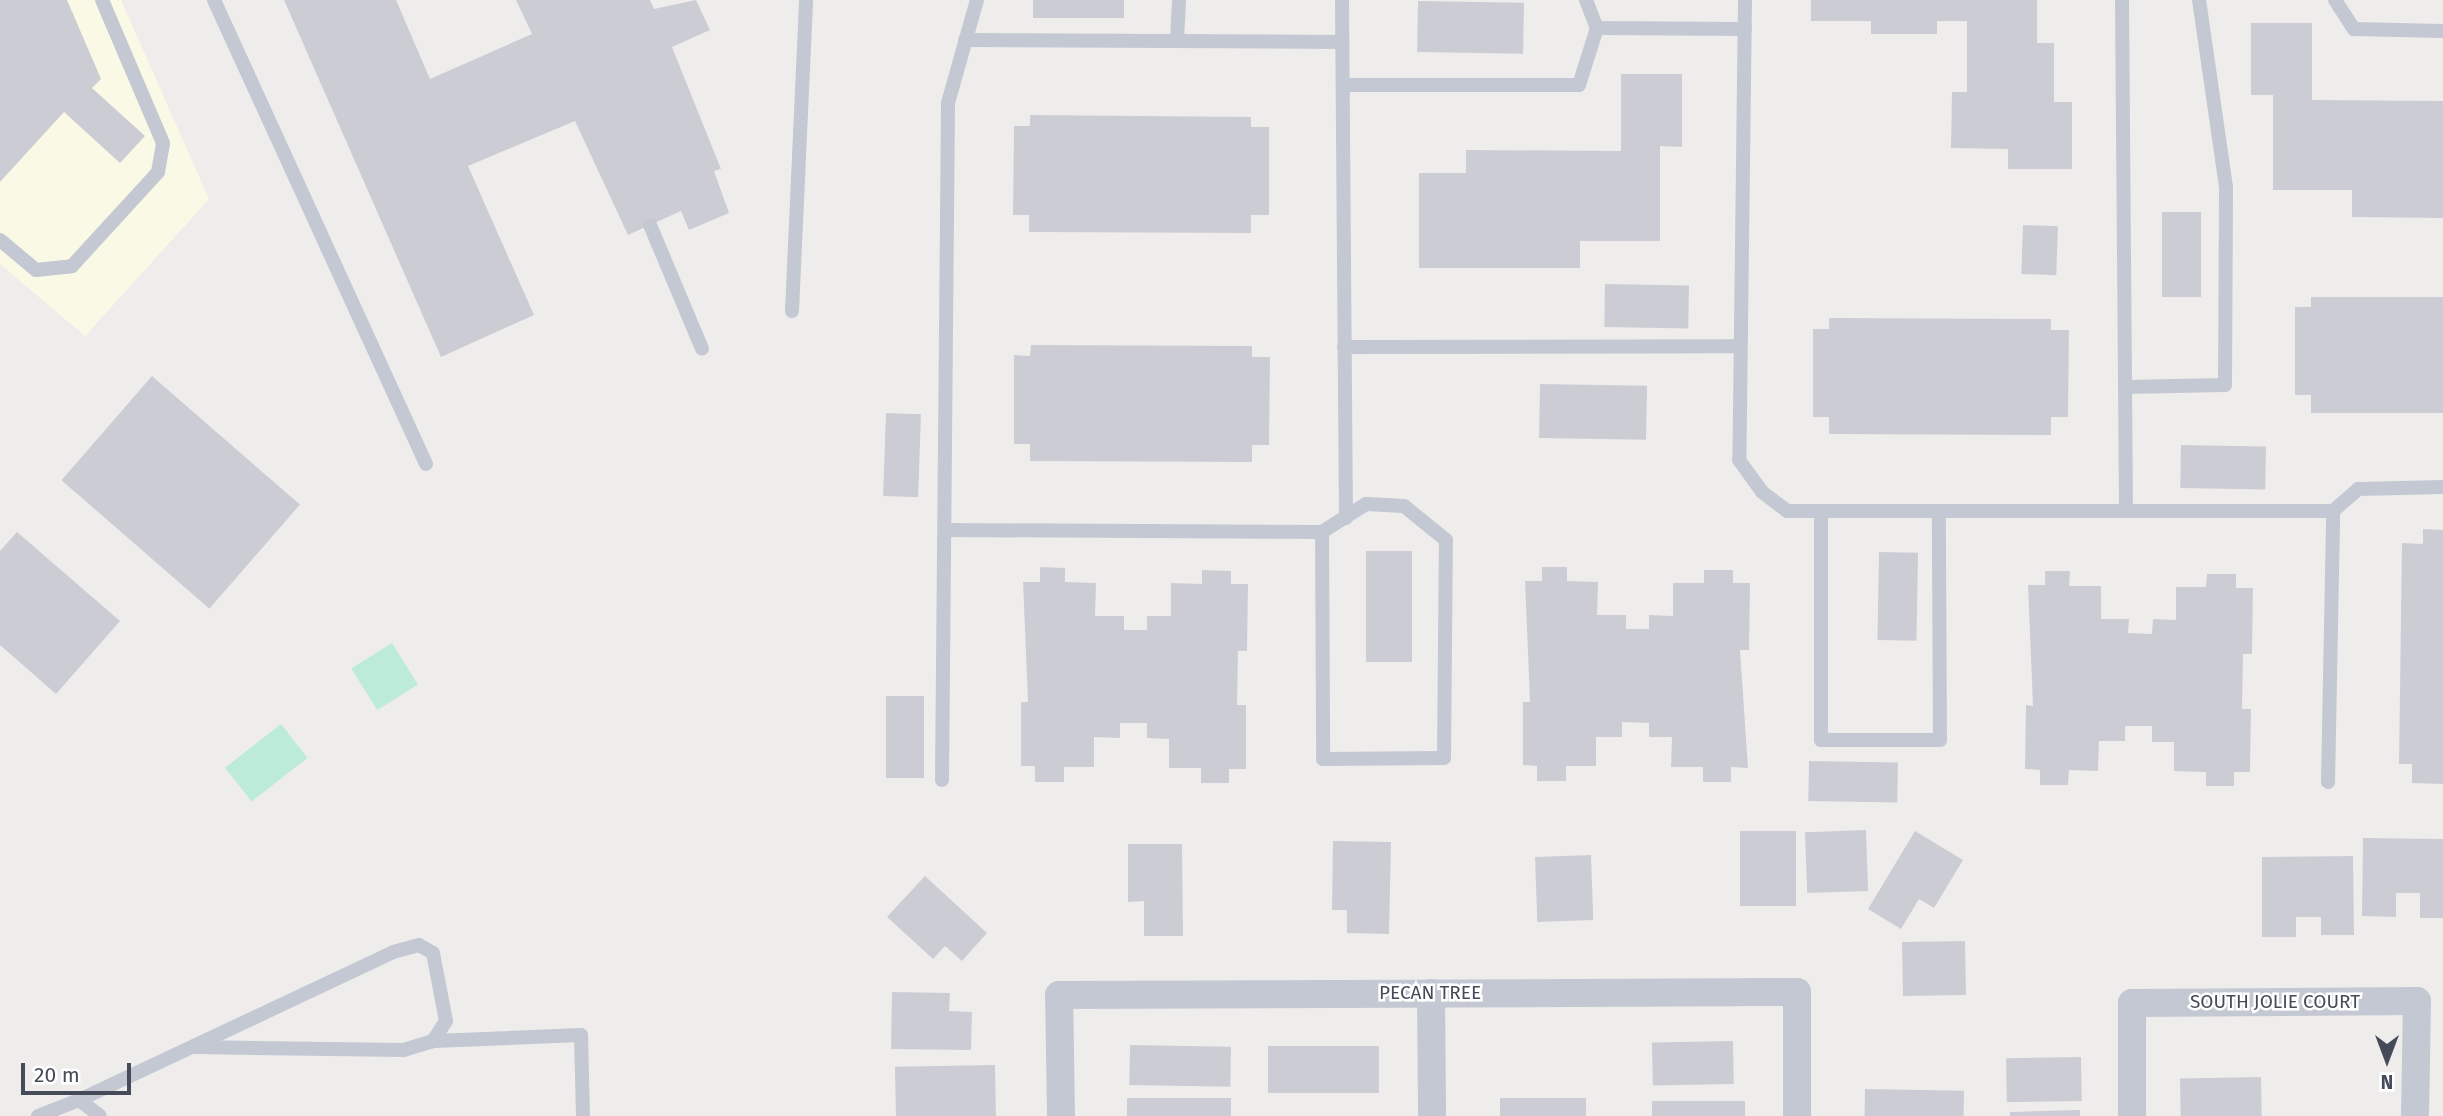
<!DOCTYPE html>
<style>
body{margin:0}
#map{position:relative;width:2443px;height:1116px;overflow:hidden;background:#efedec;font-family:"Fira Sans",sans-serif}
div>[style]{position:absolute}
.commercial>*{inset:0;background:#faf9e5}
.green>*{inset:0;background:#bcecd9;transform-origin:0 0}
.building>*{inset:0;background:#cccdd4;transform-origin:0 0}
.lane>*{height:14px;margin:-7px;padding:0 7px;transform-origin:7px;border-radius:7px;background:#c3c8d3}
.street>*{height:28px;margin:-14px;padding:0 14px;transform-origin:14px;border-radius:14px;background:#c3c8d3}
span{translate:-50% -50%;white-space:nowrap;text-align:center;line-height:1.15;-webkit-text-stroke:5px #fff;paint-order:stroke}
.street-label{font-size:19px;color:#464b59}
.north{position:absolute;left:2352px;top:1025px;width:70px;height:70px;-webkit-text-stroke:5px #fff;paint-order:stroke;rotate:180deg;font-size:19px;font-weight:700;line-height:28px;text-align:center;color:#464b59}
.north::after{content:'';display:block;margin:auto;width:24px;height:32px;background:#464b59;clip-path:polygon(50% 0,100% 100%,50% 72%,0 100%)}
.scale{position:absolute;left:21px;top:1063px;width:110px;height:32px;box-sizing:border-box;border:4px solid #464b59;border-top:0;padding-left:9px;font-size:21px;line-height:24px;white-space:nowrap;color:#464b59;-webkit-text-stroke:5px #fff;paint-order:stroke}
</style>
<div id="map">
<div class="commercial">
<i style="clip-path:polygon(0 0,121px 0,209px 199px,85px 336px,0 264px)"></i>
</div>
<div class="green">
<i style="left:392px;top:643px;width:49px;height:48px;rotate:58deg"></i>
<i style="left:281px;top:724px;width:43px;height:71px;rotate:52deg"></i>
</div>
<div class="building">
<i style="clip-path:polygon(0 0,67px 0,101px 79px,92px 88px,145px 136px,120px 163px,64px 112px,0 182px)"></i>
<i style="clip-path:polygon(284px 0,396px 0,430px 79px,532px 34px,516px 0,650px 0,654px 9px,696px 0,710px 30px,672px 47px,721px 169px,714px 171px,729px 213px,689px 230px,681px 211px,628px 235px,575px 121px,468px 166px,534px 315px,441px 357px)"></i>
<i style="left:1033px;top:0;width:91px;height:18px"></i>
<i style="clip-path:polygon(1811px 0,2037px 0,2037px 43px,2054px 43px,2054px 102px,2072px 102px,2072px 169px,2008px 169px,2008px 149px,1951px 148px,1952px 92px,1967px 92px,1967px 21px,1937px 21px,1937px 34px,1871px 34px,1871px 21px,1811px 21px)"></i>
<i style="left:1418px;top:1px;width:106px;height:51px;rotate:1deg"></i>
<i style="clip-path:polygon(2251px 23px,2312px 23px,2312px 100px,2443px 101px,2443px 218px,2352px 217px,2352px 190px,2273px 190px,2273px 95px,2251px 95px)"></i>
<i style="clip-path:polygon(1621px 74px,1682px 74px,1682px 147px,1660px 146px,1660px 241px,1580px 241px,1580px 268px,1419px 268px,1419px 173px,1466px 173px,1466px 150px,1621px 151px)"></i>
<i style="clip-path:polygon(1030px 115px,1251px 117px,1251px 127px,1269px 127px,1269px 215px,1251px 215px,1251px 233px,1029px 232px,1029px 215px,1013px 215px,1014px 126px,1030px 126px)"></i>
<i style="left:2162px;top:212px;width:39px;height:85px"></i>
<i style="left:2023px;top:225px;width:35px;height:49px;rotate:2deg"></i>
<i style="left:1605px;top:284px;width:84px;height:43px;rotate:1deg"></i>
<i style="clip-path:polygon(2311px 297px,2443px 297px,2443px 413px,2311px 413px,2311px 395px,2295px 395px,2295px 307px,2311px 307px)"></i>
<i style="clip-path:polygon(1829px 318px,2051px 319px,2051px 330px,2069px 330px,2068px 417px,2051px 417px,2051px 435px,1829px 434px,1829px 417px,1813px 417px,1813px 329px,1829px 329px)"></i>
<i style="clip-path:polygon(1031px 345px,1252px 346px,1252px 357px,1270px 357px,1269px 445px,1252px 445px,1252px 462px,1030px 461px,1030px 444px,1014px 444px,1014px 355px,1030px 356px)"></i>
<i style="left:152px;top:376px;width:196px;height:138px;rotate:41deg"></i>
<i style="left:1540px;top:384px;width:107px;height:54px;rotate:1deg"></i>
<i style="left:886px;top:413px;width:35px;height:83px;rotate:2deg"></i>
<i style="left:2181px;top:445px;width:85px;height:43px;rotate:1deg"></i>
<i style="clip-path:polygon(2423px 529px,2443px 530px,2443px 784px,2412px 783px,2412px 764px,2399px 764px,2402px 543px,2423px 544px)"></i>
<i style="clip-path:polygon(17px 532px,120px 621px,56px 694px,0 645px,0 551px)"></i>
<i style="left:1366px;top:551px;width:46px;height:111px"></i>
<i style="left:1879px;top:552px;width:39px;height:88px;rotate:1deg"></i>
<i style="clip-path:polygon(1040px 567px,1065px 568px,1065px 582px,1096px 583px,1095px 616px,1124px 616px,1124px 630px,1147px 630px,1147px 616px,1171px 616px,1171px 583px,1202px 584px,1202px 570px,1231px 571px,1231px 584px,1248px 584px,1247px 651px,1238px 651px,1237px 705px,1246px 705px,1246px 769px,1229px 769px,1229px 783px,1201px 783px,1201px 768px,1169px 768px,1169px 739px,1147px 738px,1147px 723px,1120px 723px,1120px 738px,1094px 737px,1094px 767px,1064px 767px,1064px 782px,1035px 782px,1035px 766px,1021px 766px,1021px 702px,1028px 702px,1023px 582px,1040px 582px)"></i>
<i style="clip-path:polygon(1542px 567px,1567px 567px,1567px 581px,1598px 582px,1597px 615px,1626px 615px,1626px 629px,1649px 629px,1649px 615px,1673px 616px,1673px 583px,1704px 583px,1704px 570px,1733px 570px,1733px 583px,1750px 583px,1749px 650px,1740px 650px,1748px 768px,1731px 767px,1731px 782px,1703px 782px,1703px 767px,1671px 767px,1672px 737px,1649px 737px,1649px 723px,1622px 722px,1622px 737px,1596px 737px,1596px 766px,1566px 766px,1566px 781px,1537px 781px,1537px 766px,1523px 765px,1523px 702px,1530px 702px,1525px 581px,1542px 581px)"></i>
<i style="clip-path:polygon(2045px 571px,2070px 571px,2069px 586px,2101px 586px,2101px 619px,2129px 619px,2128px 633px,2152px 634px,2153px 619px,2176px 620px,2176px 587px,2206px 587px,2207px 574px,2236px 574px,2236px 588px,2253px 588px,2252px 654px,2243px 654px,2242px 709px,2251px 709px,2250px 772px,2234px 772px,2234px 786px,2206px 786px,2206px 772px,2174px 771px,2174px 742px,2152px 742px,2152px 726px,2125px 726px,2125px 741px,2099px 741px,2098px 771px,2069px 770px,2068px 785px,2040px 785px,2040px 770px,2025px 769px,2026px 705px,2033px 706px,2028px 585px,2045px 585px)"></i>
<i style="left:886px;top:696px;width:38px;height:82px"></i>
<i style="left:1809px;top:761px;width:89px;height:40px;rotate:1deg"></i>
<i style="left:1866px;top:830px;width:61px;height:61px;rotate:88deg"></i>
<i style="left:1740px;top:831px;width:56px;height:75px"></i>
<i style="clip-path:polygon(1915px 831px,1963px 860px,1934px 908px,1919px 899px,1901px 929px,1868px 909px)"></i>
<i style="clip-path:polygon(2363px 838px,2443px 839px,2443px 918px,2420px 918px,2420px 893px,2396px 893px,2396px 917px,2362px 916px)"></i>
<i style="clip-path:polygon(1333px 841px,1391px 842px,1389px 934px,1347px 933px,1347px 910px,1332px 910px)"></i>
<i style="clip-path:polygon(1128px 844px,1182px 844px,1183px 936px,1144px 936px,1144px 901px,1128px 902px)"></i>
<i style="left:1591px;top:855px;width:65px;height:56px;rotate:88deg"></i>
<i style="clip-path:polygon(2353px 856px,2354px 935px,2321px 935px,2321px 917px,2296px 917px,2296px 937px,2262px 937px,2262px 857px)"></i>
<i style="clip-path:polygon(925px 876px,987px 933px,962px 961px,945px 946px,933px 959px,887px 917px)"></i>
<i style="left:1965px;top:941px;width:54px;height:63px;rotate:89deg"></i>
<i style="clip-path:polygon(892px 992px,950px 993px,949px 1011px,972px 1012px,971px 1050px,891px 1049px)"></i>
<i style="left:1733px;top:1041px;width:43px;height:81px;rotate:89deg"></i>
<i style="left:1130px;top:1045px;width:101px;height:40px;rotate:1deg"></i>
<i style="left:1379px;top:1046px;width:47px;height:111px;rotate:90deg"></i>
<i style="left:2081px;top:1057px;width:44px;height:75px;rotate:89deg"></i>
<i style="left:995px;top:1065px;width:51px;height:100px;rotate:89deg"></i>
<i style="left:2261px;top:1077px;width:39px;height:81px;rotate:89deg"></i>
<i style="left:1865px;top:1089px;width:99px;height:27px;rotate:1deg"></i>
<i style="left:1231px;top:1098px;width:18px;height:104px;rotate:90deg"></i>
<i style="left:1500px;top:1098px;width:86px;height:18px"></i>
<i style="left:1745px;top:1101px;width:15px;height:93px;rotate:90deg"></i>
<i style="clip-path:polygon(2080px 1110px,2080px 1116px,2010px 1116px,2010px 1112px)"></i>
</div>
<div class="lane">
<i style="left:214px;top:0;width:510px;rotate:65.44deg"></i>
<i style="left:1342px;top:0;width:518px;rotate:89.56deg"></i>
<i style="left:1586px;top:0;width:30px;rotate:69deg"></i>
<i style="left:1597px;top:28px;width:148px;rotate:0.4deg"></i>
<i style="left:1745px;top:0;width:460px;rotate:90.7deg"></i>
<i style="left:1739px;top:460px;width:39px;rotate:54deg"></i>
<i style="left:1762px;top:492px;width:31px;rotate:37deg"></i>
<i style="left:1787px;top:511px;width:546px"></i>
<i style="left:2333px;top:511px;width:33px;rotate:-41deg"></i>
<i style="left:2358px;top:489px;width:85px;rotate:-1.3deg"></i>
<i style="left:2122px;top:0;width:511px;rotate:89.55deg"></i>
<i style="left:2335px;top:0;width:35px;rotate:57deg"></i>
<i style="left:2354px;top:29px;width:89px;rotate:1.3deg"></i>
<i style="left:965px;top:40px;width:377px;rotate:0.3deg"></i>
<i style="left:1177px;top:41px;width:41px;rotate:-87.2deg"></i>
<i style="left:1343px;top:85px;width:236px"></i>
<i style="left:1579px;top:85px;width:60px;rotate:-72.5deg"></i>
<i style="left:650px;top:225px;width:134px;rotate:67.2deg"></i>
<i style="left:0;top:240px;width:47px;rotate:39.8deg"></i>
<i style="left:36px;top:270px;width:36px;rotate:-6deg"></i>
<i style="left:72px;top:266px;width:127px;rotate:-47.5deg"></i>
<i style="left:158px;top:172px;width:29px;rotate:-80deg"></i>
<i style="left:163px;top:143px;width:155px;rotate:-113.1deg"></i>
<i style="left:792px;top:311px;width:311px;rotate:-87.4deg"></i>
<i style="left:1344px;top:347px;width:396px;rotate:-0.1deg"></i>
<i style="left:2126px;top:387px;width:99px;rotate:-1.2deg"></i>
<i style="left:2225px;top:385px;width:198px;rotate:-89.7deg"></i>
<i style="left:2226px;top:187px;width:189px;rotate:-98.2deg"></i>
<i style="left:1821px;top:511px;width:229px;rotate:90deg"></i>
<i style="left:1821px;top:740px;width:119px"></i>
<i style="left:1940px;top:740px;width:229px;rotate:-90.3deg"></i>
<i style="left:945px;top:530px;width:377px;rotate:0.3deg"></i>
<i style="left:1322px;top:532px;width:227px;rotate:89.7deg"></i>
<i style="left:1323px;top:759px;width:121px;rotate:-0.5deg"></i>
<i style="left:1444px;top:758px;width:218px;rotate:-89.5deg"></i>
<i style="left:1446px;top:540px;width:54px;rotate:-141deg"></i>
<i style="left:1404px;top:506px;width:38px;rotate:-177deg"></i>
<i style="left:1366px;top:504px;width:52px;rotate:147.5deg"></i>
<i style="left:942px;top:780px;width:677px;rotate:-89.49deg"></i>
<i style="left:948px;top:103px;width:107px;rotate:-74.3deg"></i>
<i style="left:2328px;top:782px;width:271px;rotate:-88.9deg"></i>
<i style="left:433px;top:1041px;width:148px;rotate:-2.3deg"></i>
<i style="left:581px;top:1035px;width:81px;rotate:88.6deg"></i>
<i style="left:79px;top:1100px;width:347px;rotate:-25.2deg"></i>
<i style="left:393px;top:952px;width:27px;rotate:-15deg"></i>
<i style="left:419px;top:945px;width:16px;rotate:30deg"></i>
<i style="left:433px;top:953px;width:69px;rotate:79.2deg"></i>
<i style="left:446px;top:1021px;width:24px;rotate:123deg"></i>
<i style="left:433px;top:1041px;width:30px;rotate:163deg"></i>
<i style="left:404px;top:1050px;width:208px;rotate:-179.2deg"></i>
<i style="left:38px;top:1116px;width:44px;rotate:-21.3deg"></i>
<i style="left:79px;top:1100px;width:26px;rotate:37deg"></i>
</div>
<div class="street">
<i style="left:1431px;top:993px;width:123px;rotate:89.5deg"></i>
<i style="left:1061px;top:1116px;width:121px;rotate:-90.9deg"></i>
<i style="left:1059px;top:995px;width:738px;rotate:-0.23deg"></i>
<i style="left:1797px;top:992px;width:124px;rotate:90deg"></i>
<i style="left:2132px;top:1116px;width:113px;rotate:-90deg"></i>
<i style="left:2132px;top:1003px;width:285px;rotate:-0.4deg"></i>
<i style="left:2417px;top:1001px;width:115px;rotate:91deg"></i>
</div>
<div class="street-label">
<span style="left:1430px;top:993px">PECAN TREE</span>
<span style="left:2275px;top:1002px">SOUTH JOLIE COURT</span>
</div>
<div class="north">N</div>
<div class="scale">20 m</div>
</div>
